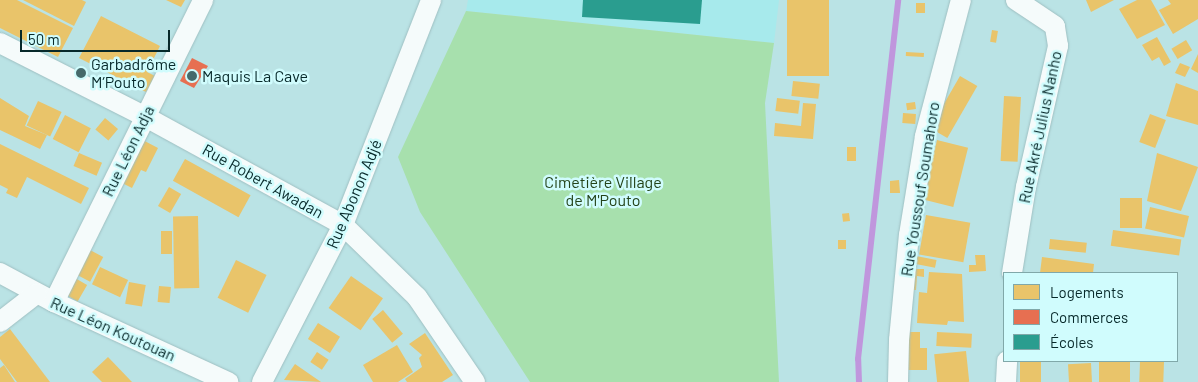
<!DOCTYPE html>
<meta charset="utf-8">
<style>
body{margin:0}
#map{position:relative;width:1198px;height:382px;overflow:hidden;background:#bae3e5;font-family:Barlow,sans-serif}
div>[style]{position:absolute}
.built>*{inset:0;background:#a7eaec}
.green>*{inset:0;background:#a7e0ad}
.homes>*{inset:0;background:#e9c46a;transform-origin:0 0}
.shops>*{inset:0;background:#e76f51}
.schools>*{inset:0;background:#2a9d8f}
.stream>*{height:6px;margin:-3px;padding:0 3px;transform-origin:3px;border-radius:3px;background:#c096dd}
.roads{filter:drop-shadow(0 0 1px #9ebfc1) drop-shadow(0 0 1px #9ebfc1)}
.minor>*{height:20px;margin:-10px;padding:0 10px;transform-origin:10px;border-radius:10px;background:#f5fbfb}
.dots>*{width:14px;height:14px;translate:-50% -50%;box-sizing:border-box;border:2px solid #d0fcfd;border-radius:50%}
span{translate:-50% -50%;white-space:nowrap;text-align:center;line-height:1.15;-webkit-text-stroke:5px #d0fcfd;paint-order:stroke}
.poi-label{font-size:16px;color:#07292a}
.left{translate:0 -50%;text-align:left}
.street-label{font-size:16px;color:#07292a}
.park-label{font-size:16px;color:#244319}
.legend{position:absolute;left:1003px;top:272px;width:175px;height:90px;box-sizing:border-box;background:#d0fcfd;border:1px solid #80a8a9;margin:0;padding:6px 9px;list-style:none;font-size:15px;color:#07292a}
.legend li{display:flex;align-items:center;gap:10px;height:25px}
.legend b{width:25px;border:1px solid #80a8a9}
.scale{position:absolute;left:20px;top:30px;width:150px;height:22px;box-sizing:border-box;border:2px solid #07292a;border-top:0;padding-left:6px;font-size:15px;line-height:18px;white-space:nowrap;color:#07292a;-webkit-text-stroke:4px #d0fcfd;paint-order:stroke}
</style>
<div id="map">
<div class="built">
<i style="clip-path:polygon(468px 0,779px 0,774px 43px,466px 11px)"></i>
</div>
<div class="green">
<i style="clip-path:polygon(466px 11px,774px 43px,765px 103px,779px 382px,530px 382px,420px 212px,398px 157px)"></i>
</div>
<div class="homes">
<i style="clip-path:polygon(0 0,17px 0,73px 28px,58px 57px,0 28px)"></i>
<i style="clip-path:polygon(23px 0,82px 0,86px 2px,74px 26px)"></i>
<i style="clip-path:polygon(166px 0,185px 0,181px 7px)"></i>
<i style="left:787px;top:0;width:42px;height:76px"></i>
<i style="clip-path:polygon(1086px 0,1114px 0,1091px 12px)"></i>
<i style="clip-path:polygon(1137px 0,1151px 0,1165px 25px,1137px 39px,1119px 9px)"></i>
<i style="clip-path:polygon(1168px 0,1198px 0,1198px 19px,1173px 34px,1159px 10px,1171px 4px)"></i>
<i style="left:925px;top:3px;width:10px;height:9px;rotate:90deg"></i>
<i style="clip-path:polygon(101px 16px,160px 46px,147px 72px,155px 76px,146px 92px,79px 58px)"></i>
<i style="left:992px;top:30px;width:6px;height:12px;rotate:9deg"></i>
<i style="clip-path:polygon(1157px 37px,1171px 62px,1164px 66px,1159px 57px,1152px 61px,1142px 45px)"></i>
<i style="left:1186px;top:40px;width:12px;height:17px;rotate:59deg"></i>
<i style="left:906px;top:52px;width:18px;height:4px;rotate:3deg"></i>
<i style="clip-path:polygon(1198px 54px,1198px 73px,1191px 69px)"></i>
<i style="clip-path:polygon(1180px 63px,1190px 67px,1185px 77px,1175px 73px)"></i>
<i style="left:960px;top:76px;width:20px;height:60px;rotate:30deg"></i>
<i style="left:793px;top:81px;width:27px;height:15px;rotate:6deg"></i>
<i style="clip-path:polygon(1176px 83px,1198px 91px,1198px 125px,1166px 116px)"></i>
<i style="left:1004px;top:96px;width:17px;height:65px;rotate:3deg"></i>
<i style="clip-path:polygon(0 98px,29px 116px,25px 126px,47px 135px,40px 149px,0 130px)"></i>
<i style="left:777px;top:98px;width:23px;height:13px;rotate:7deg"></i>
<i style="left:38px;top:101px;width:26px;height:27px;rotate:25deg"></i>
<i style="left:915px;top:102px;width:7px;height:9px;rotate:82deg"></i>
<i style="clip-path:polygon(803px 103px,816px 104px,813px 139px,774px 136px,775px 123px,801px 126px)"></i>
<i style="left:903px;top:113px;width:13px;height:10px;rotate:4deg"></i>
<i style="left:1150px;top:114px;width:17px;height:30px;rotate:21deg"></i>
<i style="left:65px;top:115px;width:29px;height:27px;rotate:27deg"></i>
<i style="left:105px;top:118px;width:17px;height:15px;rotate:40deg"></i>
<i style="clip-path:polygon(137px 137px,158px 148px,146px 172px,141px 170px,132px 188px,116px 180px)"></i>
<i style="left:937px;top:140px;width:32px;height:61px;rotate:14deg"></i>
<i style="clip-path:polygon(0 144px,89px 188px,81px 204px,27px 177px,17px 198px,6px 193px,8px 189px,0 185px)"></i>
<i style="left:847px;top:147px;width:9px;height:14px"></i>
<i style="left:79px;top:153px;width:25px;height:14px;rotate:23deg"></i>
<i style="clip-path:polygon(1157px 153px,1198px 167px,1181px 211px,1147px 201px)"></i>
<i style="left:185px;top:159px;width:75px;height:25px;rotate:29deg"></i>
<i style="clip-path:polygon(899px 180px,900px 193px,890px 193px,890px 181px)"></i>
<i style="left:169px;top:187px;width:14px;height:22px;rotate:30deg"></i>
<i style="left:1120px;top:198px;width:22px;height:30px"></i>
<i style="left:1150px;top:207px;width:40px;height:22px;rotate:13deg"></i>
<i style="left:849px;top:213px;width:8px;height:7px;rotate:83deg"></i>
<i style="left:926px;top:215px;width:45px;height:40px;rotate:10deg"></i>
<i style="left:198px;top:216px;width:72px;height:25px;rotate:89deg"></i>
<i style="left:1113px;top:230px;width:69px;height:16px;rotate:8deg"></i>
<i style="left:161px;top:231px;width:11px;height:23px"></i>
<i style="left:1050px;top:239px;width:37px;height:10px;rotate:6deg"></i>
<i style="left:838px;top:240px;width:8px;height:9px"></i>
<i style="left:90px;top:250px;width:15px;height:28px;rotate:28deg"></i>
<i style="left:911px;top:255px;width:26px;height:8px;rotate:11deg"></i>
<i style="clip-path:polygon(975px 255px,985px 255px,986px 271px,969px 272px,969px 265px,976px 265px)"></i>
<i style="clip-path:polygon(1042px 257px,1094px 264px,1093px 273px,1040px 273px)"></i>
<i style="left:236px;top:260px;width:34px;height:42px;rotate:26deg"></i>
<i style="left:100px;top:267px;width:31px;height:19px;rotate:25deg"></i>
<i style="clip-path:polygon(909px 269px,924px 269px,924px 277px,917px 276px,916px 290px,909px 290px)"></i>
<i style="clip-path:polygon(929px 272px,962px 274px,964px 322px,948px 321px,947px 325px,917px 323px,919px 292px,927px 293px)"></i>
<i style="left:351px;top:276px;width:39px;height:39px;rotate:35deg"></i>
<i style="left:75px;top:278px;width:14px;height:19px;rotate:30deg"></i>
<i style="left:129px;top:282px;width:17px;height:22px;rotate:10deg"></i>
<i style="left:159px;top:286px;width:12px;height:16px;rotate:5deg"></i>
<i style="left:383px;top:310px;width:31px;height:14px;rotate:50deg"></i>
<i style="left:318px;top:323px;width:26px;height:19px;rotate:32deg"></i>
<i style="clip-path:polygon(10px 329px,50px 382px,17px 382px,0 359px,0 337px)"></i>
<i style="clip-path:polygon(905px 332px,920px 332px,920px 348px,927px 348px,927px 370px,904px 370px)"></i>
<i style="left:937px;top:332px;width:35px;height:14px;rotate:3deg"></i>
<i style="clip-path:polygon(425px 333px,453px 375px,442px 382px,407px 382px,405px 379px,422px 367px,419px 358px,422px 355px,409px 344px)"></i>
<i style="clip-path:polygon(397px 345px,413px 372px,398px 382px,373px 382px,363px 365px)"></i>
<i style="left:966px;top:351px;width:31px;height:32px;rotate:84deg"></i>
<i style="left:317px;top:352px;width:14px;height:12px;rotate:34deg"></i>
<i style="clip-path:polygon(108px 357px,132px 382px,102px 382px,92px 372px)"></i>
<i style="left:1020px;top:361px;width:21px;height:21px"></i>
<i style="left:1099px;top:361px;width:31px;height:21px"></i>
<i style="left:1140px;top:361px;width:24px;height:21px;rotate:2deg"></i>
<i style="left:1091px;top:363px;width:19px;height:23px;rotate:87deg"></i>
<i style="clip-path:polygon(295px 364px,321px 382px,284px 380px)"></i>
<i style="clip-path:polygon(4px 365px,15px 382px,0 382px,0 368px)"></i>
</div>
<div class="shops">
<i style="clip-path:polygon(192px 58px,208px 66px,194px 88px,180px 81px)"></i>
</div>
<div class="schools">
<i style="clip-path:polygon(583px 0,702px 0,700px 24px,582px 17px)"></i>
</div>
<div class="stream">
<i style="left:859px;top:382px;width:23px;rotate:-92deg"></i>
<i style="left:858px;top:359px;width:361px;rotate:-83.6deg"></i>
</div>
<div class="roads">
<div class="minor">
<i style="left:0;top:43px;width:161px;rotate:26.9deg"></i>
<i style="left:144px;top:116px;width:227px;rotate:28.7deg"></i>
<i style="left:343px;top:225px;width:103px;rotate:44.2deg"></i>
<i style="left:417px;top:297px;width:103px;rotate:55.7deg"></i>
<i style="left:0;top:273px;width:61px;rotate:28.2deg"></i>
<i style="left:54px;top:302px;width:192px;rotate:24.7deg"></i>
<i style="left:1012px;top:273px;width:87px;rotate:-80.8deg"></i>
<i style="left:1026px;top:187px;width:145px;rotate:-77.2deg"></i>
<i style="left:1058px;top:46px;width:20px;rotate:-99deg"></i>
<i style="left:1055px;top:26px;width:47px;rotate:-146.3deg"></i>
<i style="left:54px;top:302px;width:337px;rotate:-63.7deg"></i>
<i style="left:0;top:322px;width:46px;rotate:-37.9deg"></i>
<i style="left:262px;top:382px;width:177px;rotate:-62.7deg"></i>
<i style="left:343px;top:225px;width:242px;rotate:-68.6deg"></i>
<i style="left:898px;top:382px;width:42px;rotate:-88.6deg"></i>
<i style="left:899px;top:340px;width:105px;rotate:-84.6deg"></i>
<i style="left:909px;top:235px;width:100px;rotate:-80.8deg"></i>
<i style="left:925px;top:136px;width:141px;rotate:-75.2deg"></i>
<i style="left:1006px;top:382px;width:21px;rotate:-87deg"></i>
</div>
</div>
<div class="dots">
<i style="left:81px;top:73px;background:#466a6b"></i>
<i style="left:192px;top:76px;background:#466a6b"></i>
</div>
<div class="poi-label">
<span class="left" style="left:91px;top:73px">Garbadrôme<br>M’Pouto</span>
<span class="left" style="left:202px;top:76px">Maquis La Cave</span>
</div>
<div class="street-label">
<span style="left:1040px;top:127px;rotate:-78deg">Rue Akré Julius Nanho</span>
<span style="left:128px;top:151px;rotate:-64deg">Rue Léon Adja</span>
<span style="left:263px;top:181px;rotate:29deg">Rue Robert Awadan</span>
<span style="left:920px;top:189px;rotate:-81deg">Rue Youssouf Soumahoro</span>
<span style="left:354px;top:194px;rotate:-67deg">Rue Abonon Adjé</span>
<span style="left:113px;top:329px;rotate:24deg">Rue Léon Koutouan</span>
</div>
<div class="park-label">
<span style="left:603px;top:191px">Cimetière Village<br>de M'Pouto</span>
</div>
<ul class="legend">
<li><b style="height:14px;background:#e9c46a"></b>Logements</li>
<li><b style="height:14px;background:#e76f51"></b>Commerces</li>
<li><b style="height:14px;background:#2a9d8f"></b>Écoles</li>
</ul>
<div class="scale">50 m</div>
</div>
